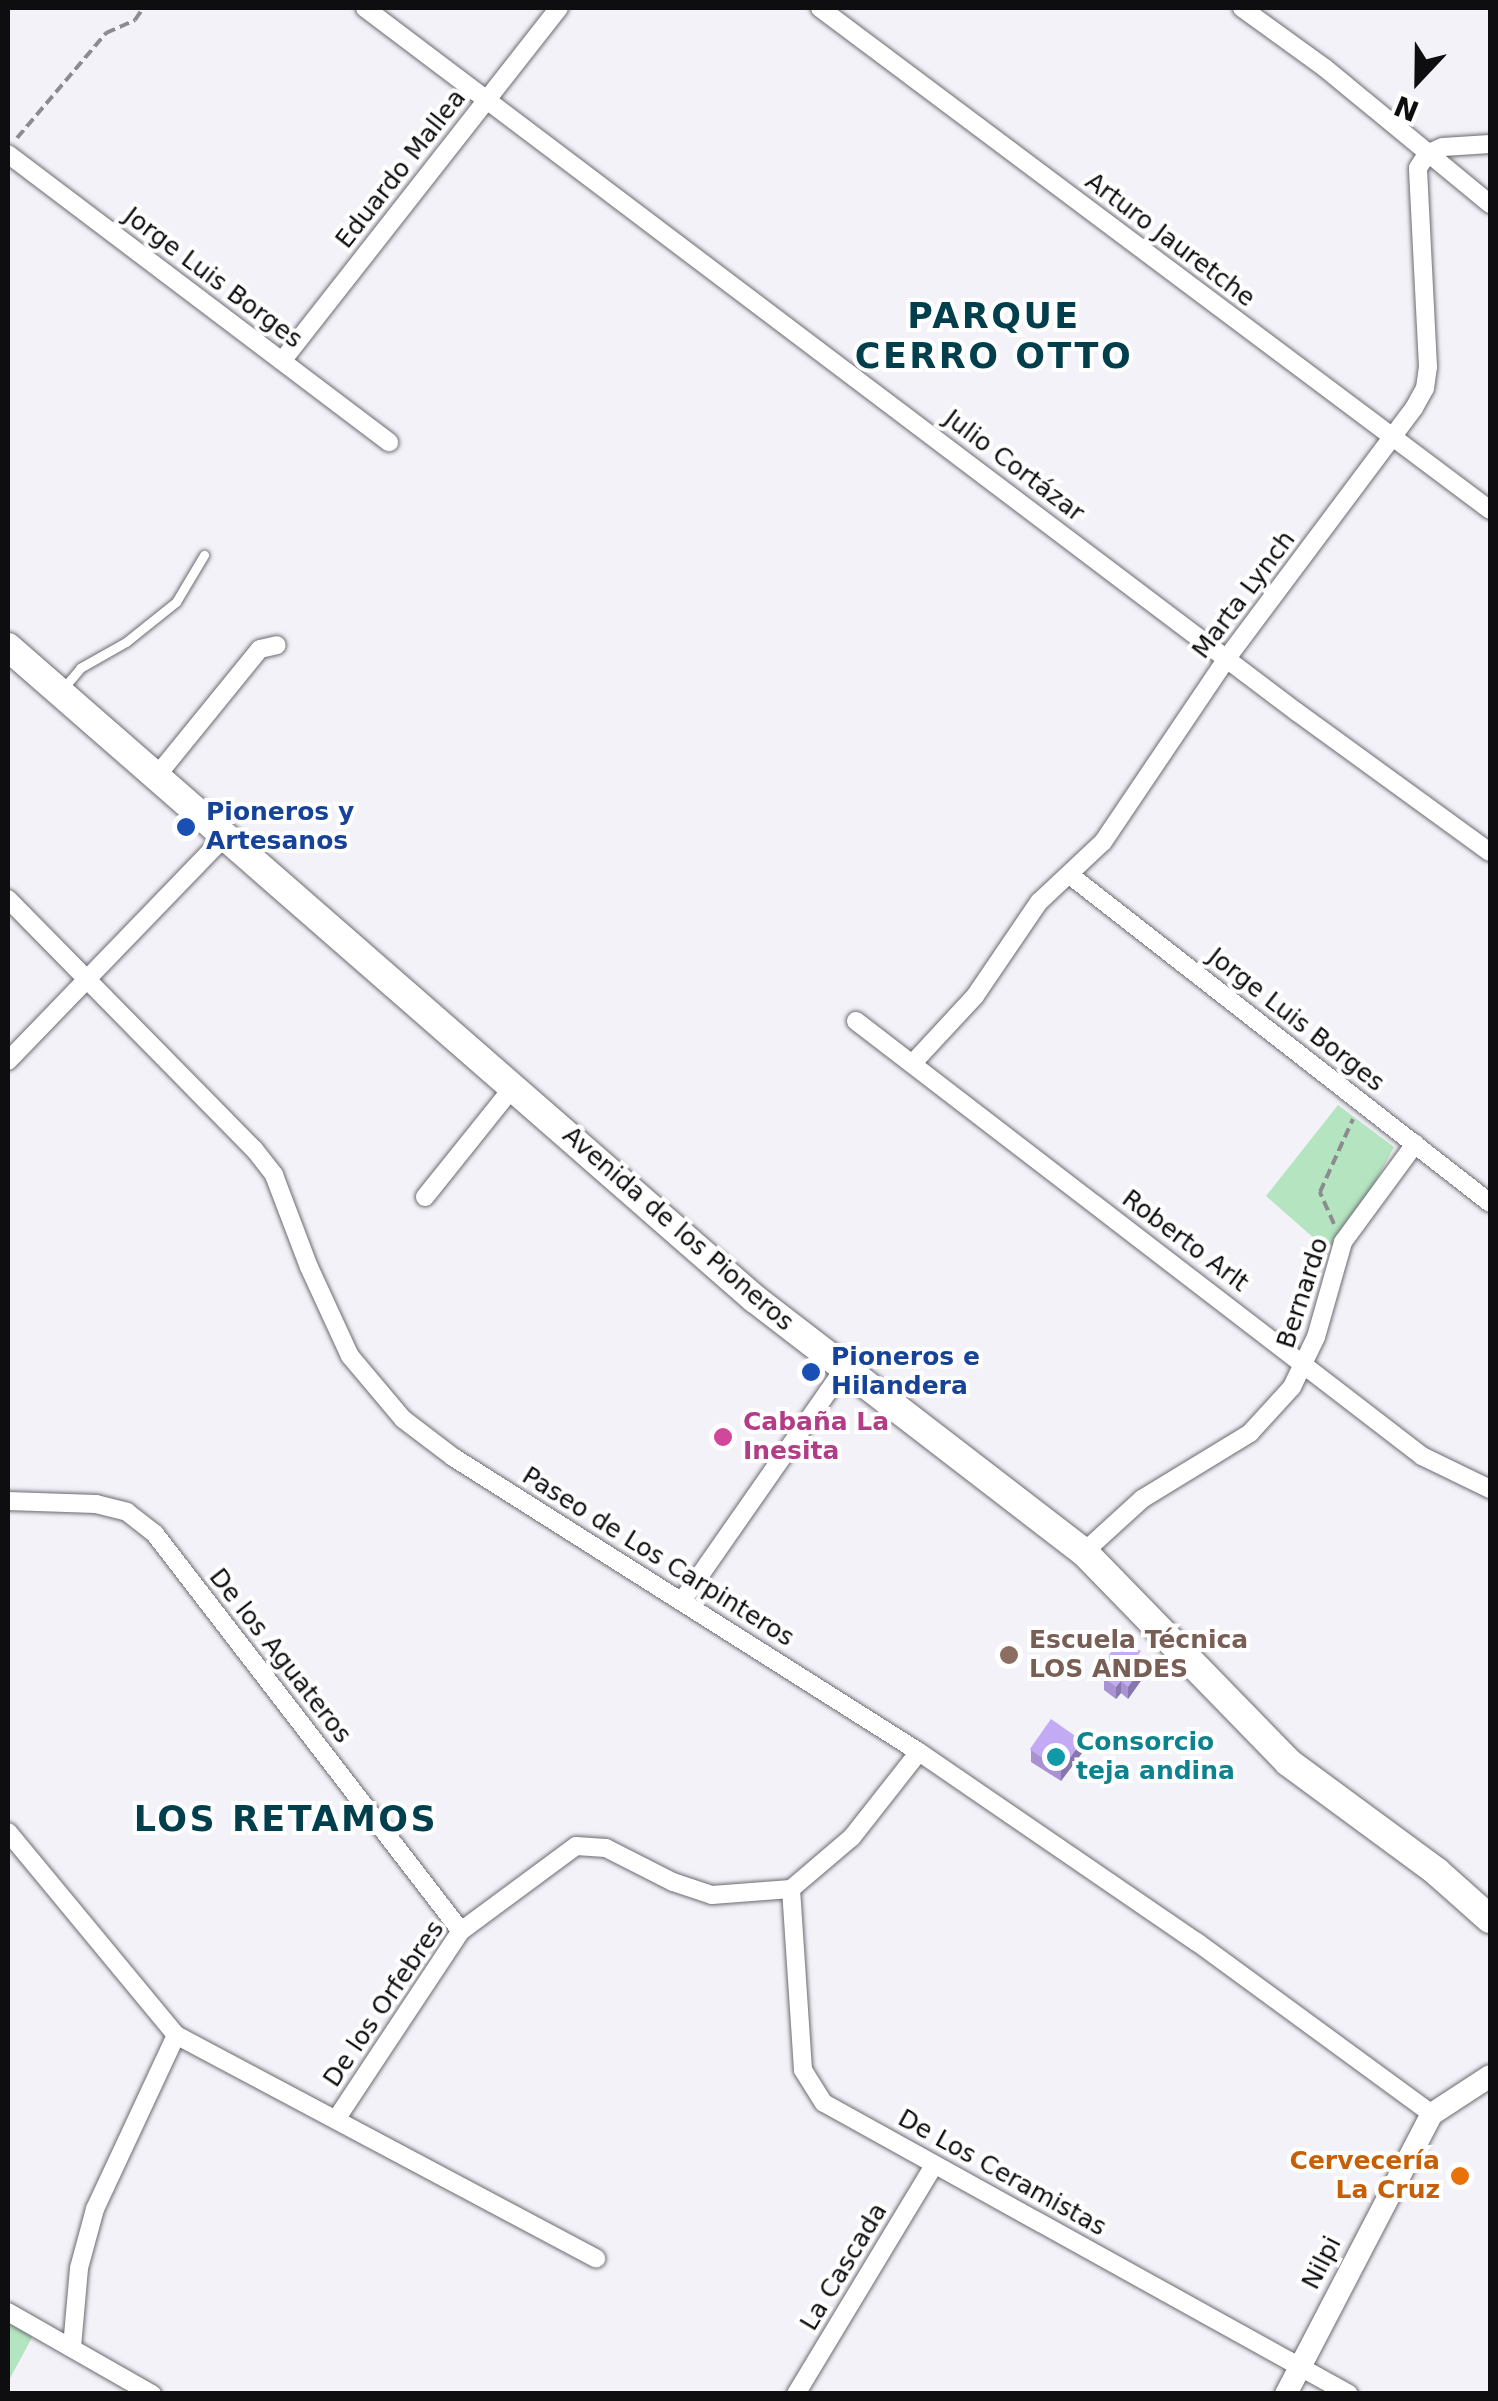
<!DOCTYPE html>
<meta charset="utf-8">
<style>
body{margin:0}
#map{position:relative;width:1498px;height:2401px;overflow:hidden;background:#f4f2f9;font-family:"DejaVu Sans",sans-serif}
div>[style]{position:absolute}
.green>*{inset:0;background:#b4e5c0}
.path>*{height:4px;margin-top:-2px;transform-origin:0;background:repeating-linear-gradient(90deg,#8c8b8f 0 10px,transparent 0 15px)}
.roads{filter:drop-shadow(0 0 2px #6c6a70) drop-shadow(0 0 2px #6c6a70)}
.lane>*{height:9px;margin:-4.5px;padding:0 4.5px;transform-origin:4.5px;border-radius:4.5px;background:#fff}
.street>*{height:18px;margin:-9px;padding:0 9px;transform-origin:9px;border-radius:9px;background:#fff}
.secondary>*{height:22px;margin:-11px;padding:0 11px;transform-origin:11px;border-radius:11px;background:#fff}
.primary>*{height:28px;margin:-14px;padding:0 14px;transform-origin:14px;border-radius:14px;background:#fff}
.wall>*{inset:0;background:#a892d3}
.shaded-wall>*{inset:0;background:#8877ac}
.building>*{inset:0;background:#c3aaf5;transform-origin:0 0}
.dots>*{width:28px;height:28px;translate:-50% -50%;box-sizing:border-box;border:5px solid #fff;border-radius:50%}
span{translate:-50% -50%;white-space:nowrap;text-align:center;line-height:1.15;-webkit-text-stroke:8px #fff;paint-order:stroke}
.street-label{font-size:25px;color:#0e0d0f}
.transit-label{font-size:25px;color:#164399;font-weight:700}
.left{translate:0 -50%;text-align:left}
.hotel-label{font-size:25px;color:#b23c85;font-weight:700}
.education-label{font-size:25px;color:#785e54;font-weight:700}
.culture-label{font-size:25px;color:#0d838f;font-weight:700}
.food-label{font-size:25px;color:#c56008;font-weight:700}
.right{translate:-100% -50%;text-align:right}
.district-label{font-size:35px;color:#003f4b;font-weight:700;letter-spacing:2.5px}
.frame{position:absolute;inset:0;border:10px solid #0e0d0f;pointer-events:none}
.north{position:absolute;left:1368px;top:30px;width:100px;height:100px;-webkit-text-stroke:8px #fff;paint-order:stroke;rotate:202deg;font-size:28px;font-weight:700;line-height:40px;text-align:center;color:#0e0d0f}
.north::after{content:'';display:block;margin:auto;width:35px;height:45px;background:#0e0d0f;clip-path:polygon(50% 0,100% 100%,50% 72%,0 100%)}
</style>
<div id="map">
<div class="green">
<i style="clip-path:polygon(1338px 1105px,1394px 1147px,1343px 1242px,1324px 1247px,1266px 1196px)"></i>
<i style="clip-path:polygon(8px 2319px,34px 2334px,8px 2382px)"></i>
</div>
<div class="path">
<i style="left:17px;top:138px;width:138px;rotate:-49.7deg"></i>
<i style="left:106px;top:33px;width:32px;rotate:-24deg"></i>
<i style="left:135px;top:20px;width:14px;rotate:-56deg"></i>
<i style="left:1334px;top:1224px;width:35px;rotate:-114deg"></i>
<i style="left:1320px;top:1192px;width:80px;rotate:-65.7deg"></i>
</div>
<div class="roads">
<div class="lane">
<i style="left:61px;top:691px;width:30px;rotate:-50deg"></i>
<i style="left:80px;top:668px;width:53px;rotate:-29.5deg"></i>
<i style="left:126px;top:642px;width:64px;rotate:-38.7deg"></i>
<i style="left:176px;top:602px;width:55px;rotate:-59.2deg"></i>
</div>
<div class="street">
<i style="left:365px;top:8px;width:1168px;rotate:37.07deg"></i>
<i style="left:1297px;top:712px;width:238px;rotate:36deg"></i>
<i style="left:820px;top:8px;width:837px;rotate:36.84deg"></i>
<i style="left:1242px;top:8px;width:102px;rotate:35.9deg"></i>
<i style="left:1325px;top:68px;width:214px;rotate:39.5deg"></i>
<i style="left:8px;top:154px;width:478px;rotate:37.1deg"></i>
<i style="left:282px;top:361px;width:449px;rotate:-51.9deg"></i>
<i style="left:155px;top:778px;width:166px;rotate:-50.9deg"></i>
<i style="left:260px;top:649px;width:17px;rotate:-13deg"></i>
<i style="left:1071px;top:876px;width:531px;rotate:37.97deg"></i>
<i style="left:8px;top:899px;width:351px;rotate:45.5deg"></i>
<i style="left:254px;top:1149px;width:33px;rotate:52deg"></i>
<i style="left:274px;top:1175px;width:98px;rotate:69.2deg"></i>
<i style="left:309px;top:1267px;width:98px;rotate:65.3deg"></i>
<i style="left:350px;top:1356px;width:82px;rotate:49.9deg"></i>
<i style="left:403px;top:1419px;width:63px;rotate:37.2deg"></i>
<i style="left:453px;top:1457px;width:552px;rotate:32.34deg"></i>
<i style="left:919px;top:1752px;width:337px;rotate:34.4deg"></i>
<i style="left:1197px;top:1942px;width:291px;rotate:36.2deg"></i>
<i style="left:856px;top:1021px;width:714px;rotate:37.54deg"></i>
<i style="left:1422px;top:1456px;width:76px;rotate:25.9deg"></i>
<i style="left:8px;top:1061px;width:310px;rotate:-46deg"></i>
<i style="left:912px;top:1064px;width:93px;rotate:-47.2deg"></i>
<i style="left:975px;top:996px;width:114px;rotate:-55.8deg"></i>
<i style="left:1039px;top:902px;width:88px;rotate:-43.2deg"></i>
<i style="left:1103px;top:842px;width:222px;rotate:-56deg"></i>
<i style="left:1227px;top:658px;width:312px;rotate:-53.2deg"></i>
<i style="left:1414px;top:408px;width:23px;rotate:-61deg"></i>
<i style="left:1425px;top:388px;width:21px;rotate:-82deg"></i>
<i style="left:1428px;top:367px;width:199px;rotate:-92.9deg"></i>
<i style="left:1418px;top:168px;width:17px;rotate:-57deg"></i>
<i style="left:1427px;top:154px;width:17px;rotate:-24deg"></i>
<i style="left:1443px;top:147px;width:47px;rotate:-3.7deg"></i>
<i style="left:425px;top:1197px;width:141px;rotate:-51.3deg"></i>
<i style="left:8px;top:1501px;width:88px;rotate:2deg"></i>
<i style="left:96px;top:1504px;width:32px;rotate:14deg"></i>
<i style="left:127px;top:1512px;width:36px;rotate:38deg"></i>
<i style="left:155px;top:1534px;width:501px;rotate:52.38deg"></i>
<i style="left:1084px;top:1552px;width:79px;rotate:-42.4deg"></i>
<i style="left:1142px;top:1499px;width:127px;rotate:-31.4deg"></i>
<i style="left:1250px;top:1433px;width:62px;rotate:-47.6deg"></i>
<i style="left:1292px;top:1387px;width:55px;rotate:-64.4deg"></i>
<i style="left:1316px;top:1337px;width:99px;rotate:-74.1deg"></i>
<i style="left:1343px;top:1242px;width:122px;rotate:-53.7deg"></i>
<i style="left:682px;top:1601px;width:282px;rotate:-55.1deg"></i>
<i style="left:8px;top:1832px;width:264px;rotate:50.4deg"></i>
<i style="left:176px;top:2035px;width:476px;rotate:28deg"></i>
<i style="left:791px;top:1889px;width:181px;rotate:86.2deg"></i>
<i style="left:803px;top:2070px;width:39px;rotate:58deg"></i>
<i style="left:824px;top:2103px;width:600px;rotate:29deg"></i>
<i style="left:337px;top:2118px;width:224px;rotate:-56.5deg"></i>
<i style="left:461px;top:1931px;width:143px;rotate:-36.5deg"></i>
<i style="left:576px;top:1846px;width:30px;rotate:4deg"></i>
<i style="left:606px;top:1848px;width:75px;rotate:26.9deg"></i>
<i style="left:673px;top:1882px;width:41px;rotate:18.4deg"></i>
<i style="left:712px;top:1895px;width:79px;rotate:-4.3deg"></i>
<i style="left:791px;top:1889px;width:80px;rotate:-40.4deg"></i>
<i style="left:852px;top:1837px;width:108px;rotate:-51.8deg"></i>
<i style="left:8px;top:2312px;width:166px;rotate:29.7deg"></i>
<i style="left:72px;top:2347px;width:79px;rotate:-84.9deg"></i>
<i style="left:79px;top:2268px;width:61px;rotate:-74.8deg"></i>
<i style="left:95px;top:2209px;width:192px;rotate:-65deg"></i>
<i style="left:796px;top:2394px;width:267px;rotate:-58.9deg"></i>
</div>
<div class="secondary">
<i style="left:1286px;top:2394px;width:316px;rotate:-62.5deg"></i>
<i style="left:1432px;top:2114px;width:69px;rotate:-33.2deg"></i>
</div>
<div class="primary">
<i style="left:8px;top:647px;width:992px;rotate:41.12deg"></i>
<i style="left:755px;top:1299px;width:415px;rotate:37.6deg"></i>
<i style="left:1084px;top:1552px;width:293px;rotate:45.8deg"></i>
<i style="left:1288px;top:1762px;width:185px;rotate:36.4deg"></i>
<i style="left:1437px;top:1872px;width:71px;rotate:41.6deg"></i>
</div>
</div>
<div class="wall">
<i style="clip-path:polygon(1136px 1649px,1145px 1675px,1128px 1699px,1121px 1693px,1116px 1699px,1104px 1690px,1104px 1678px,1112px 1668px,1109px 1667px,1109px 1655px)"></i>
<i style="clip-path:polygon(1031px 1750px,1082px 1753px,1061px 1781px,1031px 1762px)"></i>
</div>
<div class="shaded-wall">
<i style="clip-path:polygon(1145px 1663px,1145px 1675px,1128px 1699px,1128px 1687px)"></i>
<i style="clip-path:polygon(1121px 1681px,1121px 1693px,1116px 1699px,1116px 1687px)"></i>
<i style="clip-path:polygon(1082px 1741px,1082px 1753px,1061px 1781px,1061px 1769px)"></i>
</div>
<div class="building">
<i style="clip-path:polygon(1127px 1630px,1136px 1638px,1131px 1646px,1141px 1651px,1136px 1658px,1145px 1663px,1128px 1687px,1121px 1681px,1116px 1687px,1104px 1678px,1117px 1661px,1109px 1655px)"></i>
<i style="left:1051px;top:1719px;width:38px;height:37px;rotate:35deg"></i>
</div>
<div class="dots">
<i style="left:186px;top:827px;background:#1a4fb4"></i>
<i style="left:811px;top:1372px;background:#1a4fb4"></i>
<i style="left:723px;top:1437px;background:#d1479c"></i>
<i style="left:1009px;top:1655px;background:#8d6e63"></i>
<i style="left:1056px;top:1757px;background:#0f9aa8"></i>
<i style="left:1460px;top:2176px;background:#e8710a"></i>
</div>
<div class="street-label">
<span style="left:401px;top:169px;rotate:-52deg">Eduardo Mallea</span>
<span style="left:1170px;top:240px;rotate:37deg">Arturo Jauretche</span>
<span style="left:213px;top:278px;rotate:37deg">Jorge Luis Borges</span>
<span style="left:1014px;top:466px;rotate:37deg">Julio Cortázar</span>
<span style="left:1244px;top:595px;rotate:-53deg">Marta Lynch</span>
<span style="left:1296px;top:1020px;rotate:38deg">Jorge Luis Borges</span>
<span style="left:678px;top:1229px;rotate:41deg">Avenida de los Pioneros</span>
<span style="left:1185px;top:1241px;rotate:37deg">Roberto Arlt</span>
<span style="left:1303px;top:1293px;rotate:-72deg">Bernardo</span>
<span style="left:658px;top:1557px;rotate:32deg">Paseo de Los Carpinteros</span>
<span style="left:280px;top:1656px;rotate:52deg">De los Aguateros</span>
<span style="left:384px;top:2004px;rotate:-56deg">De los Orfebres</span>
<span style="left:1002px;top:2173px;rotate:29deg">De Los Ceramistas</span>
<span style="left:1322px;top:2263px;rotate:-63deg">Nilpi</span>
<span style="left:844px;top:2267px;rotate:-59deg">La Cascada</span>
</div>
<div class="transit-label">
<span class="left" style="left:206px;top:827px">Pioneros y<br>Artesanos</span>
<span class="left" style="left:831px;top:1372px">Pioneros e<br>Hilandera</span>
</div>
<div class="hotel-label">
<span class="left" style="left:743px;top:1437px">Cabaña La<br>Inesita</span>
</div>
<div class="education-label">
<span class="left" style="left:1029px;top:1655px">Escuela Técnica<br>LOS ANDES</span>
</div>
<div class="culture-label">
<span class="left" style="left:1076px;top:1757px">Consorcio<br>teja andina</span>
</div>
<div class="food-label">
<span class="right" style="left:1440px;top:2176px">Cervecería<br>La Cruz</span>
</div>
<div class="district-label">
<span style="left:994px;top:336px">PARQUE<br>CERRO OTTO</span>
<span style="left:286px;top:1819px">LOS RETAMOS</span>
</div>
<div class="frame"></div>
<div class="north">N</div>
</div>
